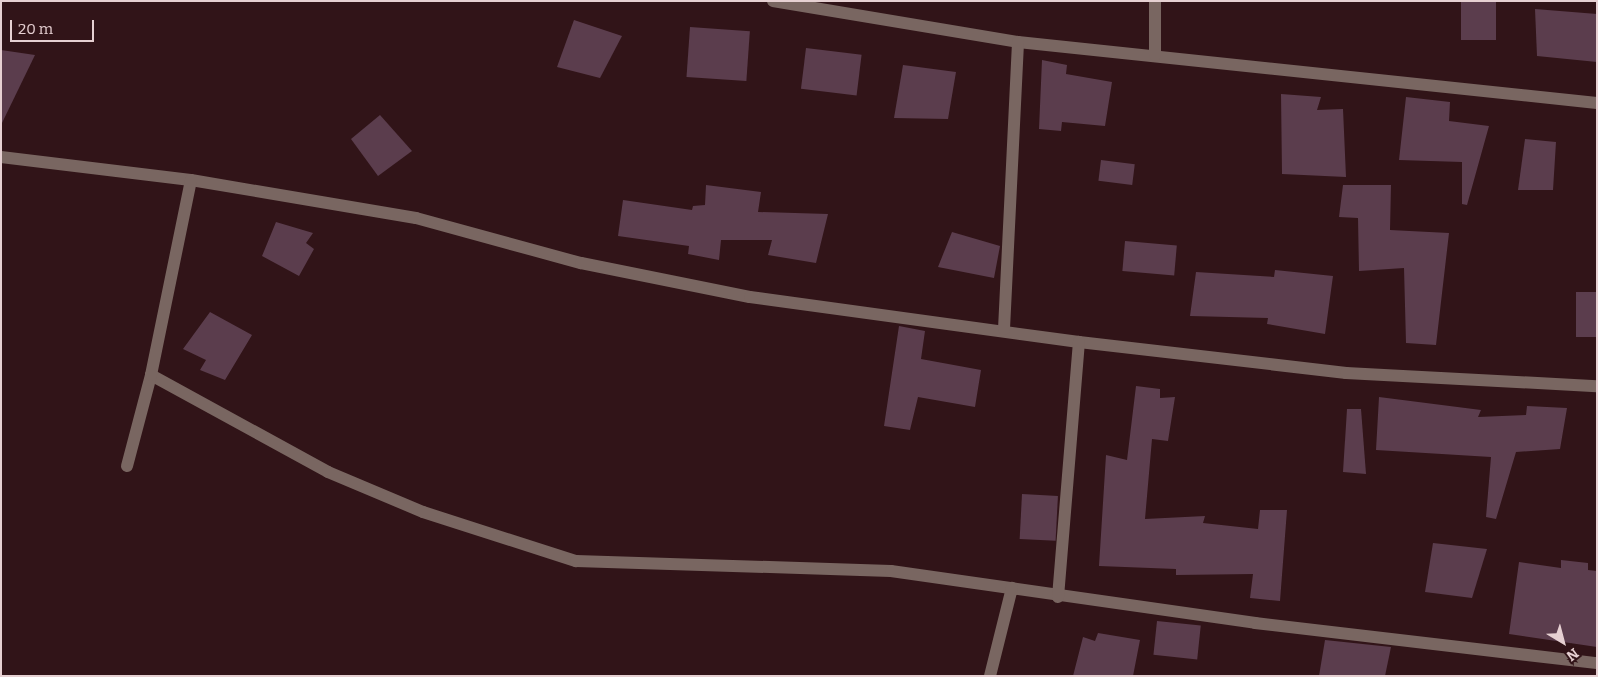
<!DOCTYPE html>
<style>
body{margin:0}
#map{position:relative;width:1598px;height:677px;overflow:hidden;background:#311418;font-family:Bitter,serif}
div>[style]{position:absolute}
.building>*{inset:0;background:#5b3d4d;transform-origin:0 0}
.minor>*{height:12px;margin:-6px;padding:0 6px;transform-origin:6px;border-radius:6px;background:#796661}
span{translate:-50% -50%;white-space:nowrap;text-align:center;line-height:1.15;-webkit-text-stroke:4px #311418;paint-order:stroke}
.frame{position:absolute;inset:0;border:2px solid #e6d0d2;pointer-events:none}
.north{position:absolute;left:1538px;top:617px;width:50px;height:50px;-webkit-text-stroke:4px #311418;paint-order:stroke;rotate:143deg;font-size:14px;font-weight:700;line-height:20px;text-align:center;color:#e6d0d2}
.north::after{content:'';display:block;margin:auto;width:18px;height:22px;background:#e6d0d2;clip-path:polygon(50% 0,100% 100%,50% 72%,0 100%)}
.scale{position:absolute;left:10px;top:20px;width:84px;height:22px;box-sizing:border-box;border:2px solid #e6d0d2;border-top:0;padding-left:6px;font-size:15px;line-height:18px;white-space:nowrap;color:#e6d0d2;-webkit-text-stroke:4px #311418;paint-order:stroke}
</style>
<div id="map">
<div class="building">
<i style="left:1461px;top:1px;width:35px;height:39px"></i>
<i style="clip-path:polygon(1535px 9px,1597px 14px,1597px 62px,1537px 56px)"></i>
<i style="clip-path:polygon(574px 20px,622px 36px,600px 78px,557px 67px)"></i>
<i style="left:690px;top:27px;width:60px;height:50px;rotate:4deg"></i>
<i style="left:806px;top:48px;width:56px;height:41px;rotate:7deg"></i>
<i style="clip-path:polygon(1px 50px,35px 55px,1px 125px)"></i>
<i style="clip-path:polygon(1042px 60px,1067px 65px,1066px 74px,1112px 82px,1105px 126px,1062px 122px,1061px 131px,1039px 129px)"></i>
<i style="clip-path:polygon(903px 65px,956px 72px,948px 119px,894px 118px)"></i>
<i style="clip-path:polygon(1281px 94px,1321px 97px,1317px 110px,1343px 109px,1346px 177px,1282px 174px)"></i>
<i style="clip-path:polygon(1406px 97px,1450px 102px,1449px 121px,1489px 126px,1467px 205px,1462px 204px,1462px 162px,1399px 160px)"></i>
<i style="clip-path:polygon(380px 115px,412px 151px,378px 176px,351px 139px)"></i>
<i style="clip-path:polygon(1525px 139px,1556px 142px,1553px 190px,1518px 190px)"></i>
<i style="left:1101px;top:160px;width:34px;height:21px;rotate:7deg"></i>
<i style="clip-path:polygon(706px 185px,761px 192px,758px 212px,828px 214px,816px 263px,768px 255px,772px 240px,721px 240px,719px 260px,688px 254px,689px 246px,618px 236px,623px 200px,692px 210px,693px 206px,705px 205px)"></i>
<i style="clip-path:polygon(1343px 185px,1391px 185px,1390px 230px,1449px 233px,1436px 345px,1406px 343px,1404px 268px,1359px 271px,1358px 218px,1339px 217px)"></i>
<i style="clip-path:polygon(276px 222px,313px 233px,306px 243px,314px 249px,299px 276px,262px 256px)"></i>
<i style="clip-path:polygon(952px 232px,1000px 246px,994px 278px,938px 267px)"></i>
<i style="left:1125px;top:241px;width:52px;height:30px;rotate:5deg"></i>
<i style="clip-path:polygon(1275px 270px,1333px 276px,1325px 334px,1267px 324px,1268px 318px,1190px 316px,1196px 272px,1274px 277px)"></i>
<i style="left:1597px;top:292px;width:45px;height:21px;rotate:90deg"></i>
<i style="clip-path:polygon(210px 312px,252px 335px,225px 380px,200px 370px,206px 360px,183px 349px)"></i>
<i style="clip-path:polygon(899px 326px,925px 331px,921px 359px,981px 370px,975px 407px,918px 397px,910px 430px,884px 426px)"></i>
<i style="clip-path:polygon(1136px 386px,1160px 389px,1160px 398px,1175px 397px,1168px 441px,1152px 439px,1145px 519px,1205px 516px,1203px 523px,1258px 529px,1260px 510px,1287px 510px,1280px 601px,1250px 598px,1253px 574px,1176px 575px,1176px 569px,1099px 566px,1106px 455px,1127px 460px)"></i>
<i style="clip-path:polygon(1379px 397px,1481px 410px,1478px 417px,1526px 415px,1527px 406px,1567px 408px,1560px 449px,1516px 452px,1496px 519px,1486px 517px,1491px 457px,1376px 450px)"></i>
<i style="clip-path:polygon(1347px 409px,1361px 409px,1366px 474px,1343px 472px)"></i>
<i style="left:1022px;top:494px;width:36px;height:45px;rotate:3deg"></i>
<i style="clip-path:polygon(1433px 543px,1487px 549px,1472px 598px,1425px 592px)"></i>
<i style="clip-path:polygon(1561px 560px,1588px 563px,1588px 570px,1597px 571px,1597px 647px,1509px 634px,1519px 562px,1561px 568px)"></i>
<i style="left:1157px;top:621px;width:44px;height:34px;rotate:6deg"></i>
<i style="clip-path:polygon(1098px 633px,1140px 640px,1133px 676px,1073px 676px,1083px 637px,1095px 641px)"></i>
<i style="clip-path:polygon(1325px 640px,1391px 647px,1385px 676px,1319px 676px)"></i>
</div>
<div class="minor">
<i style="left:773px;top:1px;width:248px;rotate:9.5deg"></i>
<i style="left:1018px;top:42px;width:582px;rotate:6.01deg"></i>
<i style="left:1155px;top:55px;width:54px;rotate:-90deg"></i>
<i style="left:1px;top:157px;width:191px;rotate:6.9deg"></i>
<i style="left:191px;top:180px;width:228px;rotate:9.6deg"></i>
<i style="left:416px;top:218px;width:171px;rotate:15.3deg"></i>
<i style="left:581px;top:263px;width:172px;rotate:11.4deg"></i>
<i style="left:750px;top:297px;width:332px;rotate:7.8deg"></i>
<i style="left:1079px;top:342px;width:269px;rotate:6.6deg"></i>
<i style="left:1346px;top:373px;width:251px;rotate:3deg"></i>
<i style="left:1004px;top:329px;width:287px;rotate:-87.2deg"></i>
<i style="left:151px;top:375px;width:202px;rotate:28.7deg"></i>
<i style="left:328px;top:472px;width:103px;rotate:22.8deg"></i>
<i style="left:423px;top:512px;width:161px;rotate:17.8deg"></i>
<i style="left:576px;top:561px;width:315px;rotate:1.8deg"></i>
<i style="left:891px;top:571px;width:368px;rotate:8.1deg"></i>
<i style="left:1255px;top:623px;width:344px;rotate:6.7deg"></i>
<i style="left:127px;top:466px;width:94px;rotate:-75.2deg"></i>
<i style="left:151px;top:375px;width:199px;rotate:-78.4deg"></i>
<i style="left:1058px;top:597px;width:256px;rotate:-85.3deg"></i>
<i style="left:990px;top:676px;width:91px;rotate:-76deg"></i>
</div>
<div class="frame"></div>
<div class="north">N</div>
<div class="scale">20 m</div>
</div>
